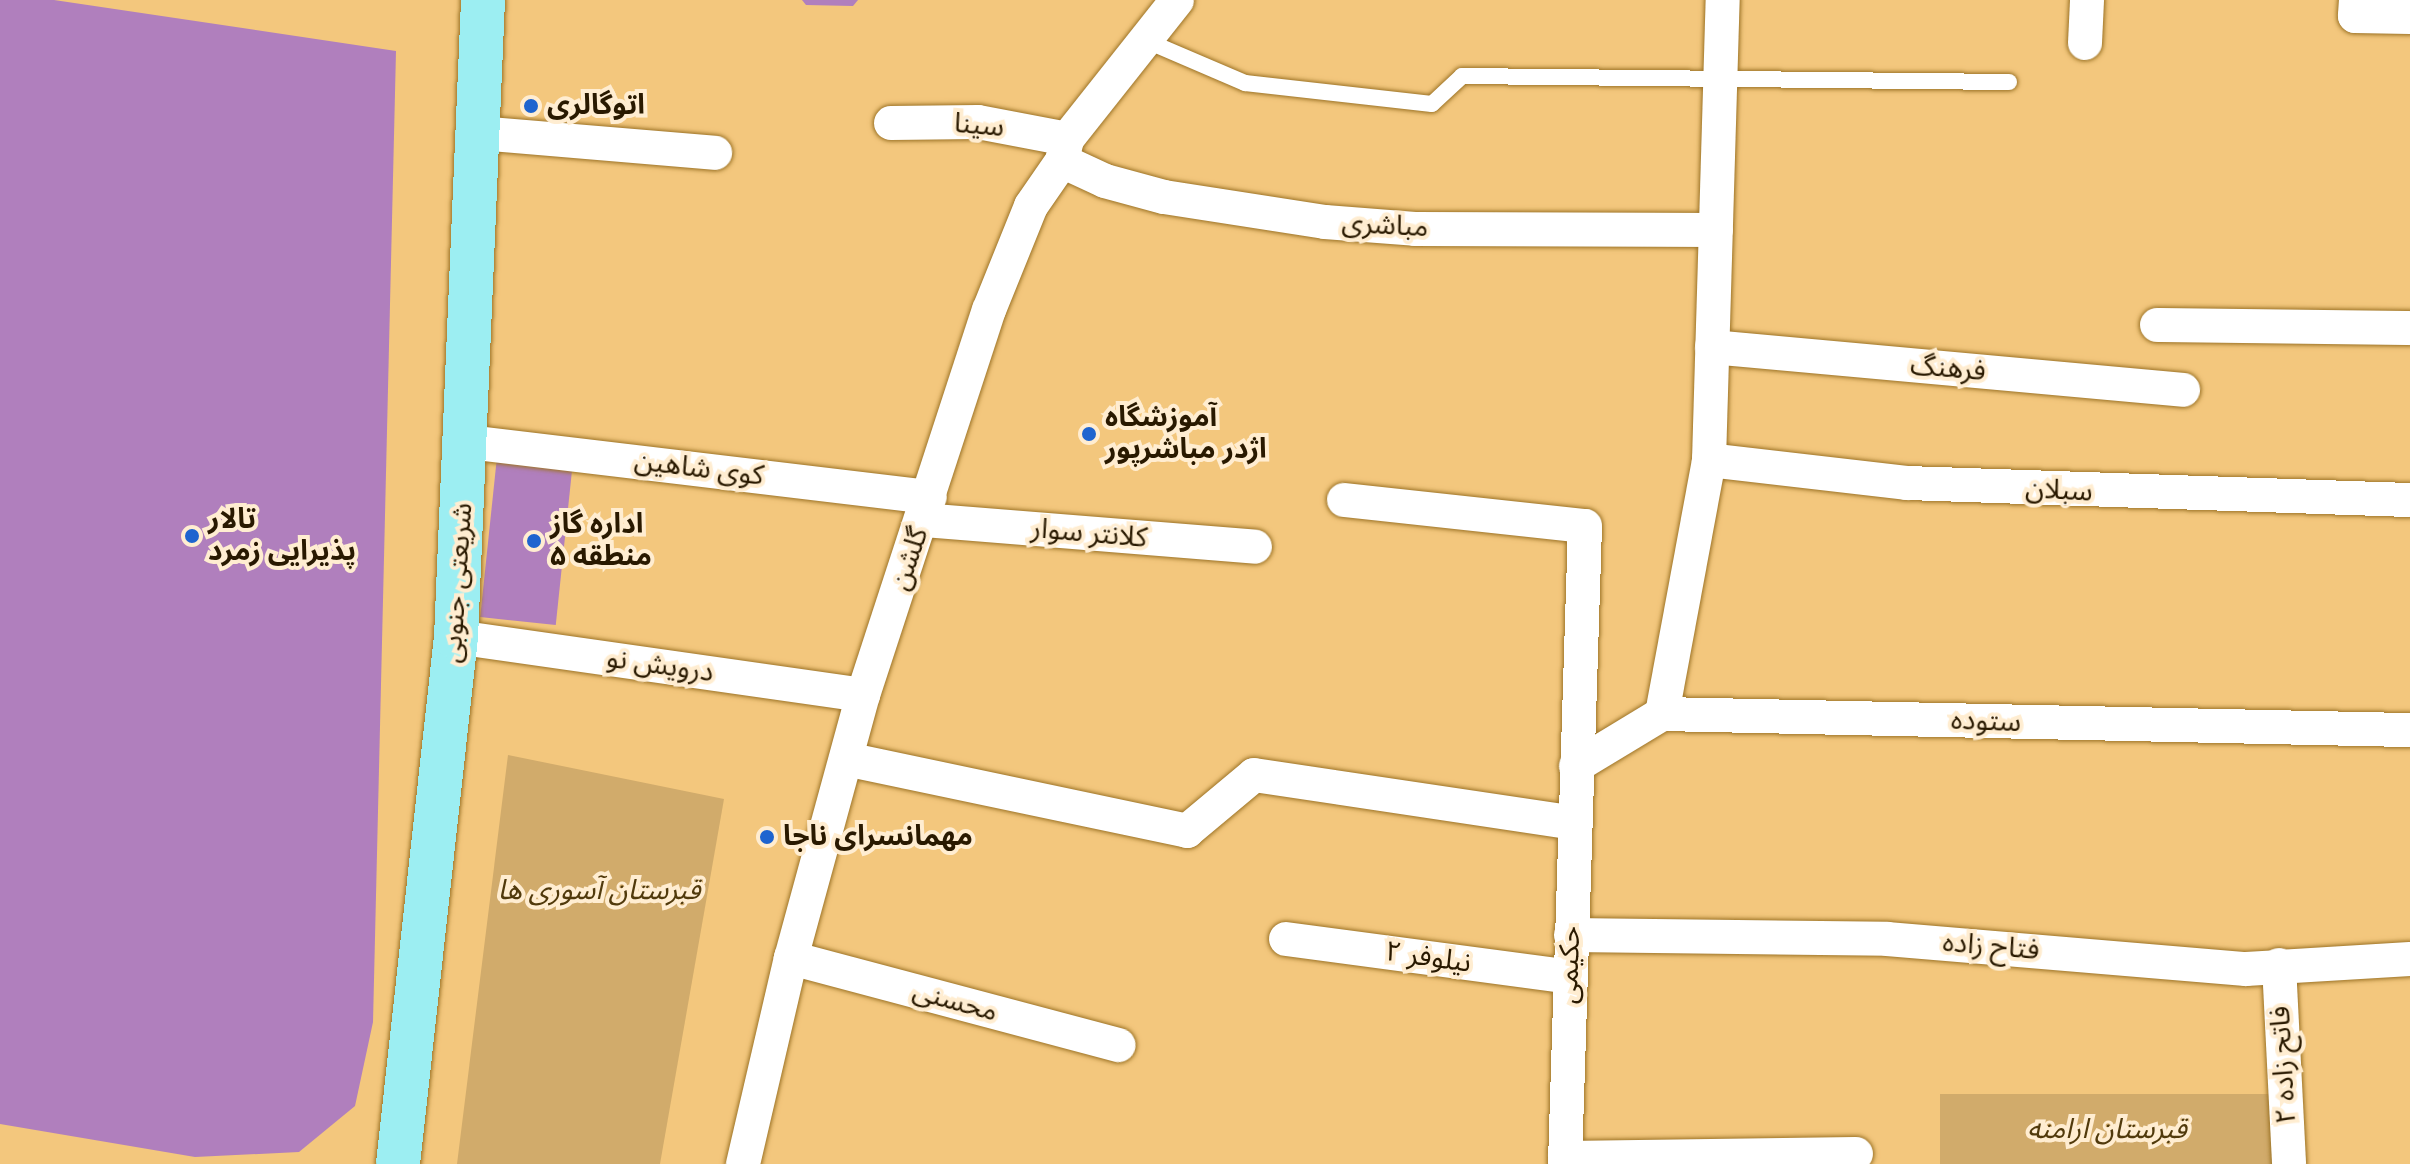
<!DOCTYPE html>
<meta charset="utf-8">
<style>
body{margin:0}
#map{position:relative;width:2410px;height:1164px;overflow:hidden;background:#f3c77d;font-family:Spectral,"Noto Sans Arabic",serif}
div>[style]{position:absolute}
.green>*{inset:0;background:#d1ab6b;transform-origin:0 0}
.building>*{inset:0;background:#b07fbd;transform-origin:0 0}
.roads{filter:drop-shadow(0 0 2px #9d7427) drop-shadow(0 0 2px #9d7427)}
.service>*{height:16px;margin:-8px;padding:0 8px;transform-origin:8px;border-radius:8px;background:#fff}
.minor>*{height:34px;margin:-17px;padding:0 17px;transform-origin:17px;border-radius:17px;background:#fff}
.primary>*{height:44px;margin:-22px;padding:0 22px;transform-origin:22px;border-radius:22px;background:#9ceef2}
.dots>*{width:22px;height:22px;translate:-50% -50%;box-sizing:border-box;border:4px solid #ffedd1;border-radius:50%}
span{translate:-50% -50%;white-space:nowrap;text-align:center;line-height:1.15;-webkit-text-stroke:8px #ffedd1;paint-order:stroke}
.poi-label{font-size:28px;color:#291900;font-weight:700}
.left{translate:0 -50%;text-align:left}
.street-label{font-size:28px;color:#291900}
.park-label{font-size:28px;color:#513a0c;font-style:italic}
</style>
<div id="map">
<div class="green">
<i style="clip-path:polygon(508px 755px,724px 799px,660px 1164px,457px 1164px)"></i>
<i style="left:1940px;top:1094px;width:332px;height:70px"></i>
</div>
<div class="building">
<i style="clip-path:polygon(0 0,54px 0,396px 51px,373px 1022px,355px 1106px,299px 1152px,195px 1157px,0 1124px)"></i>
<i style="clip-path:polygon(802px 0,858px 0,853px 6px,806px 5px)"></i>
<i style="left:497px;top:457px;width:76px;height:161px;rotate:6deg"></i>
</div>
<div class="roads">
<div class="service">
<i style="left:1147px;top:41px;width:107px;rotate:23.2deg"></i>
<i style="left:1245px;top:83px;width:188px;rotate:6.4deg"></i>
<i style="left:1432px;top:104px;width:41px;rotate:-43deg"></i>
<i style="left:1462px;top:76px;width:547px;rotate:0.63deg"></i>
</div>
<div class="minor">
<i style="left:2356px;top:0;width:16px;rotate:94deg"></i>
<i style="left:2355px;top:16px;width:55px;rotate:1deg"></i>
<i style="left:2085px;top:43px;width:43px;rotate:-87.3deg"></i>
<i style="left:891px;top:123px;width:87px;rotate:-0.7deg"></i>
<i style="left:978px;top:122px;width:91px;rotate:10.8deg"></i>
<i style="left:479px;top:133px;width:237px;rotate:4.8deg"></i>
<i style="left:1062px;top:161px;width:47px;rotate:24.9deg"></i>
<i style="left:1105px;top:181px;width:61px;rotate:15.2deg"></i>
<i style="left:1164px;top:197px;width:163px;rotate:8.8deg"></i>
<i style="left:1325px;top:222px;width:90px;rotate:4.4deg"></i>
<i style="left:1415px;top:229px;width:301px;rotate:0.2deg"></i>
<i style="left:2157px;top:325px;width:253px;rotate:0.7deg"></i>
<i style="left:1712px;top:347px;width:473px;rotate:5.2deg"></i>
<i style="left:467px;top:442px;width:466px;rotate:6.8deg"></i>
<i style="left:1709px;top:460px;width:199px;rotate:6.6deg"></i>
<i style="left:1907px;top:483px;width:503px;rotate:1.94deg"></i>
<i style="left:1344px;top:500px;width:242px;rotate:6.2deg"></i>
<i style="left:1585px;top:526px;width:638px;rotate:91.8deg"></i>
<i style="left:923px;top:520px;width:333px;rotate:4.6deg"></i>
<i style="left:456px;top:637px;width:411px;rotate:8.1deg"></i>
<i style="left:1662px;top:714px;width:258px;rotate:-79.5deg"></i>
<i style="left:1709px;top:460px;width:460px;rotate:-88.3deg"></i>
<i style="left:846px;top:759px;width:349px;rotate:11.9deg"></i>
<i style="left:1187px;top:831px;width:87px;rotate:-39.9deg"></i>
<i style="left:1254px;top:775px;width:324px;rotate:8.5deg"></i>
<i style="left:1576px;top:766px;width:100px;rotate:-31.2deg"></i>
<i style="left:1662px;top:714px;width:748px;rotate:1.23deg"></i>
<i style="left:1571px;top:935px;width:316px;rotate:0.7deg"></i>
<i style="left:1887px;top:939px;width:360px;rotate:4.8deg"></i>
<i style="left:2246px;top:969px;width:164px;rotate:-3.5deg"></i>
<i style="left:1286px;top:939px;width:287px;rotate:7.6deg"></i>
<i style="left:791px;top:958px;width:339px;rotate:14.9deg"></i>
<i style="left:2279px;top:965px;width:199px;rotate:87.1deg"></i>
<i style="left:1565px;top:1158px;width:291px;rotate:-0.8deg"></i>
<i style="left:743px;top:1164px;width:212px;rotate:-76.9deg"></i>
<i style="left:791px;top:958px;width:273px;rotate:-74.7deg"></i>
<i style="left:863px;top:695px;width:405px;rotate:-71.9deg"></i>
<i style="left:989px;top:310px;width:112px;rotate:-68deg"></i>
<i style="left:1031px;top:206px;width:55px;rotate:-55.4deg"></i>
<i style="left:1062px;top:161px;width:23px;rotate:-77deg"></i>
<i style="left:1067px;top:139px;width:177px;rotate:-51.6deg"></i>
</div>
<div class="primary">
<i style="left:398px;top:1164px;width:530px;rotate:-83.72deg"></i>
<i style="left:456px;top:637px;width:638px;rotate:-87.57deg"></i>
</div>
</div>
<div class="dots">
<i style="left:531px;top:106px;background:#1e64cf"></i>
<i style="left:1089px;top:434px;background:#1e64cf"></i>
<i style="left:192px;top:536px;background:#1e64cf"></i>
<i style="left:534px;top:541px;background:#1e64cf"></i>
<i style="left:767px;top:837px;background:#1e64cf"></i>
</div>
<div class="poi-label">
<span class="left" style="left:547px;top:106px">اتوگالری</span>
<span class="left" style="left:1105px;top:434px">آموزشگاه<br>اژدر مباشرپور</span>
<span class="left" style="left:208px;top:536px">تالار<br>پذیرایی زمرد</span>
<span class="left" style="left:550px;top:541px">اداره گاز<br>منطقه ۵</span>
<span class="left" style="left:783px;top:837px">مهمانسرای ناجا</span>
</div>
<div class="street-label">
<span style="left:979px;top:126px;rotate:5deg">سینا</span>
<span style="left:1385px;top:226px;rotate:3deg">مباشری</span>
<span style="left:1948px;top:369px;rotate:5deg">فرهنگ</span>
<span style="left:699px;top:469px;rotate:7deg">کوی شاهین</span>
<span style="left:2059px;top:491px;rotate:3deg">سبلان</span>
<span style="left:1089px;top:534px;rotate:5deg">کلانتر سوار</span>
<span style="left:910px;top:559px;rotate:-71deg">گلشن</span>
<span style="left:458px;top:583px;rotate:-86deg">شریعتی جنوبی</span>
<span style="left:660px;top:666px;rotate:8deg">درویش نو</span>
<span style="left:1986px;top:722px;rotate:2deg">ستوده</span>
<span style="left:1991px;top:947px;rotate:5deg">فتاح زاده</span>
<span style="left:1428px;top:958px;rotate:8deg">نیلوفر ۲</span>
<span style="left:1570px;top:965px;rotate:-88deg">حکیمی</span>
<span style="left:955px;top:1002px;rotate:15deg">محسنی</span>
<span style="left:2284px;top:1065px;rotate:-93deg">فاتح زاده ۲</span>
</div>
<div class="park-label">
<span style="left:599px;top:891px">قبرستان آسوری ها</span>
<span style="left:2107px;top:1130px">قبرستان ارامنه</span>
</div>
</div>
